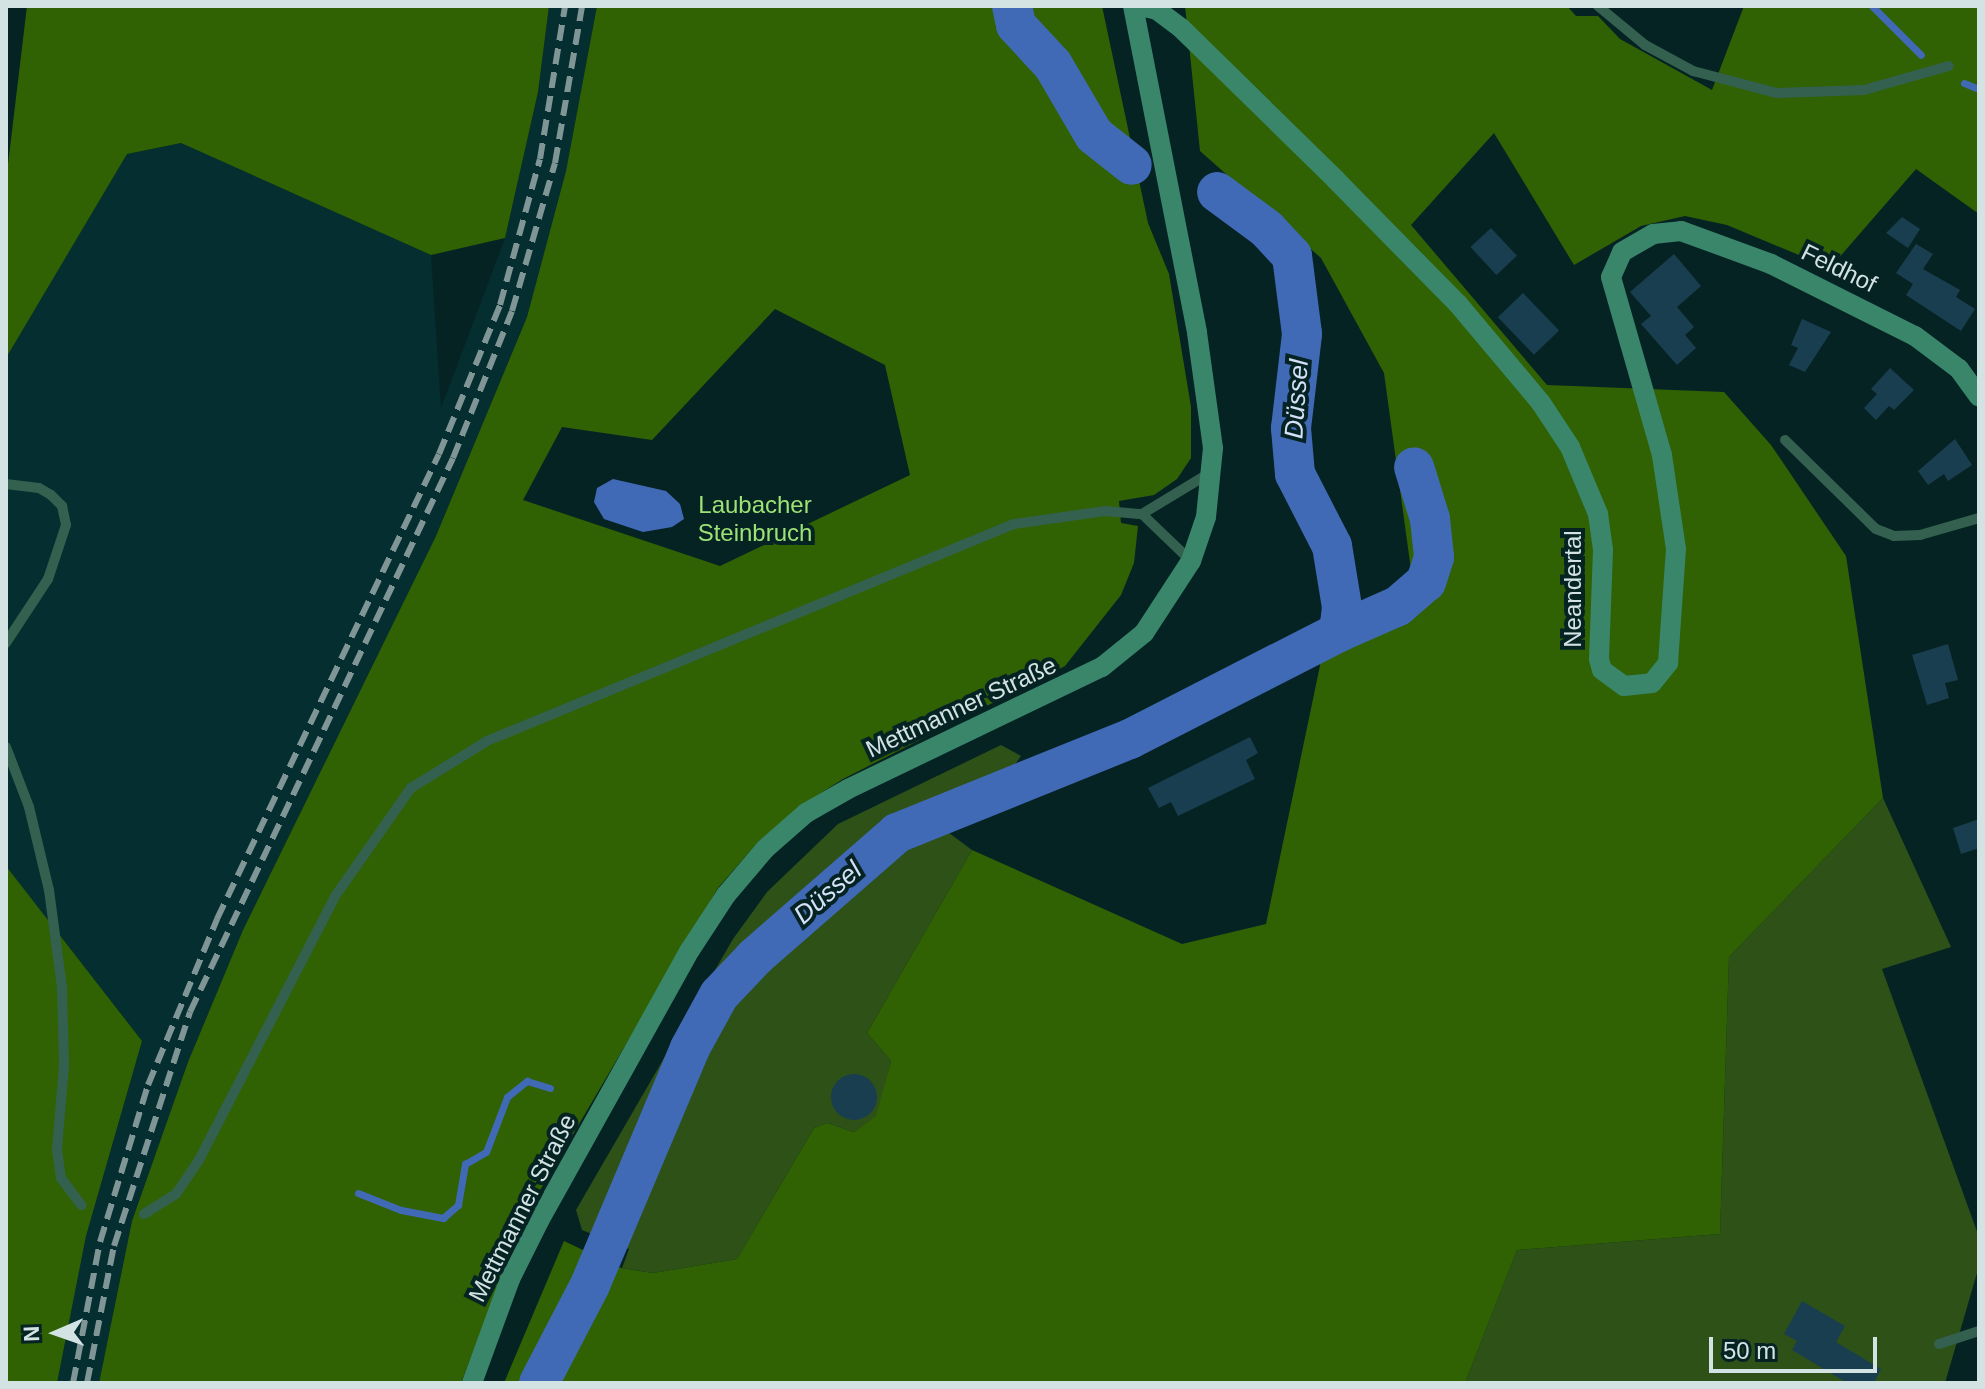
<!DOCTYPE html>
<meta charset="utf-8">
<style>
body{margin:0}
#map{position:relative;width:1985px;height:1389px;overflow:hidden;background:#062324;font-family:Arial,sans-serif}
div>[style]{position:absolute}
.built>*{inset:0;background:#042e30}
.green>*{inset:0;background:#2e5118}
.forest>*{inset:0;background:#306204}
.water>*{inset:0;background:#416ab6}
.stream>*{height:7px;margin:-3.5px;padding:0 3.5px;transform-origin:3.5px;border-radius:3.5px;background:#416ab6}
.river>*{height:40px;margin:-20px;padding:0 20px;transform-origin:20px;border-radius:20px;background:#416ab6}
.building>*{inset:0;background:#193e4f;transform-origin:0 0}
.round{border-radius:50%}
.service>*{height:10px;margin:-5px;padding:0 5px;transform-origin:5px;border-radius:5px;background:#34614f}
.secondary>*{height:20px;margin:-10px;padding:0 10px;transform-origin:10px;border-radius:10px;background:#3a866b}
.rail>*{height:6px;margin-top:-3px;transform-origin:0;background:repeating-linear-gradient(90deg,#809596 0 16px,transparent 0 24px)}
span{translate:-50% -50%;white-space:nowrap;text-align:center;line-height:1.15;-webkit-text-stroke:8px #062324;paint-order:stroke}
.street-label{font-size:24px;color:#d3e3e4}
.park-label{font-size:24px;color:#9de275}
.water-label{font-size:26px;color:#d4e1f6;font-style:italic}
.frame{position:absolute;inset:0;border:8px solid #d3e3e4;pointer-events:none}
.north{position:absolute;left:16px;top:1293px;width:80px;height:80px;-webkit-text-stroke:6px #062324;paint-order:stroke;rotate:268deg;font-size:22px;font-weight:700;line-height:32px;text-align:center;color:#d3e3e4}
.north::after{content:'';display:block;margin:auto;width:28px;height:36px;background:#d3e3e4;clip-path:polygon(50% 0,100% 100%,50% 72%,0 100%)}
.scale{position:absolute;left:1709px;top:1337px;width:168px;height:36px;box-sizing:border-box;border:4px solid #d3e3e4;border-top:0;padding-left:10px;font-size:24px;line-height:28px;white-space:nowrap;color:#d3e3e4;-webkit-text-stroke:6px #062324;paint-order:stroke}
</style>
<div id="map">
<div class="built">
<i style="clip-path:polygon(549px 6px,597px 6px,566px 171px,527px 317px,436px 536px,243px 930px,188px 1062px,132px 1221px,99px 1383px,57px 1383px,86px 1236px,142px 1041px,6px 866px,6px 358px,127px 154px,181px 143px,431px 255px,441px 408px,505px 238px,538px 92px)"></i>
</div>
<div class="green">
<i style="clip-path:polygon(1001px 745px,1021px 756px,985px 807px,941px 827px,972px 850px,867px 1033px,891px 1061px,877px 1116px,854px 1132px,827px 1123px,814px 1128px,737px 1259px,653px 1273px,622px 1268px,629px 1249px,582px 1230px,576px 1210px,733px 939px,767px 892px,838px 824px)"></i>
<i style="clip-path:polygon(1883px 798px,1951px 947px,1882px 969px,1979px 1237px,1979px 1266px,1945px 1383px,1465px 1383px,1517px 1250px,1720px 1234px,1729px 957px)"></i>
</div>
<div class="forest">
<i style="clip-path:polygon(27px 6px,549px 6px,538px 92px,505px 238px,431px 255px,181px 143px,127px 154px,6px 358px,6px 181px)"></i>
<i style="clip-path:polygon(evenodd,597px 6px,1102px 6px,1148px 223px,1169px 274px,1191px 407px,1191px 458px,1177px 479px,1154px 495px,1119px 501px,1121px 523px,1138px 526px,1134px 563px,1121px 595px,1065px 666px,843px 779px,802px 805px,758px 842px,718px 888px,526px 1214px,461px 1383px,99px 1383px,132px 1221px,188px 1062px,243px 930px,436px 536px,527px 317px,566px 171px,597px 6px,775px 309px,885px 365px,910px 475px,720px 566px,523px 500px,562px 427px,652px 440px,775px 309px)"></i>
<i style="clip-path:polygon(1185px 6px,1567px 6px,1576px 16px,1598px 16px,1620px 39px,1712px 90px,1744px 6px,1979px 6px,1979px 214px,1916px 169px,1830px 268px,1727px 225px,1685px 216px,1641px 226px,1574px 265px,1494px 133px,1411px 225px,1547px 385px,1724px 392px,1771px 445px,1846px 556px,1883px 798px,1729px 957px,1720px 1234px,1517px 1250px,1465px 1383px,504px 1383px,564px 1241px,621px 1268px,653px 1273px,737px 1259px,814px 1128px,827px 1123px,854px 1132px,876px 1116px,891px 1061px,867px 1033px,972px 850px,1182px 944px,1266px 924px,1322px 656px,1415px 599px,1384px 373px,1321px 258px,1200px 151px)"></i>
<i style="clip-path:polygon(6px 866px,142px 1041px,86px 1236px,57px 1383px,6px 1383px)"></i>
</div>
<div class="water">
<i style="clip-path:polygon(613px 479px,666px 491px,680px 504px,684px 519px,672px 527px,643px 532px,604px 519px,594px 502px,597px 488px)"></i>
</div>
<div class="stream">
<i style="left:1872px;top:6px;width:69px;rotate:45deg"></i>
<i style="left:1964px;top:83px;width:16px;rotate:22deg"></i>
<i style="left:358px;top:1193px;width:46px;rotate:21.6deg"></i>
<i style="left:401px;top:1210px;width:43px;rotate:10.8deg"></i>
<i style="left:443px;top:1218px;width:20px;rotate:-41deg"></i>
<i style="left:458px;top:1205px;width:42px;rotate:-80.3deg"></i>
<i style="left:465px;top:1164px;width:24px;rotate:-30deg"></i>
<i style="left:486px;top:1152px;width:59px;rotate:-69.1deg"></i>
<i style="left:507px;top:1097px;width:26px;rotate:-39deg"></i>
<i style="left:527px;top:1081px;width:24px;rotate:17deg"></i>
</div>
<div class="river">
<i style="left:1012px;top:6px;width:19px;rotate:78deg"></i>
<i style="left:1016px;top:25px;width:54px;rotate:47.2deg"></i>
<i style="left:1053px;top:65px;width:81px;rotate:59.6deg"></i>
<i style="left:1094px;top:135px;width:48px;rotate:38.3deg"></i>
<i style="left:1339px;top:632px;width:64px;rotate:-23.8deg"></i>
<i style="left:1398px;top:606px;width:37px;rotate:-41deg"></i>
<i style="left:1426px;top:582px;width:26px;rotate:-72deg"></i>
<i style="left:1434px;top:557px;width:38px;rotate:-96deg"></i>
<i style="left:1430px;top:519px;width:54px;rotate:-107.1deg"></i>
<i style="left:539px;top:1383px;width:110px;rotate:-62.5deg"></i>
<i style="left:590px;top:1285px;width:257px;rotate:-67.1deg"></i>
<i style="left:690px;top:1048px;width:60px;rotate:-61.3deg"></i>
<i style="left:719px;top:995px;width:52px;rotate:-46.5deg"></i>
<i style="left:755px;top:957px;width:189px;rotate:-41.1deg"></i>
<i style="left:897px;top:833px;width:251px;rotate:-22deg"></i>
<i style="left:1130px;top:739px;width:235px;rotate:-27.1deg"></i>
<i style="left:1339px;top:632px;width:25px;rotate:-83deg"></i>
<i style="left:1342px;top:607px;width:62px;rotate:-99.3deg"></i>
<i style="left:1332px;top:546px;width:81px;rotate:-117.2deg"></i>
<i style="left:1295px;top:474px;width:46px;rotate:-95deg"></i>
<i style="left:1291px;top:428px;width:95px;rotate:-83.3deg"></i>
<i style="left:1302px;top:334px;width:79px;rotate:-97.3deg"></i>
<i style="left:1292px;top:256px;width:37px;rotate:-133deg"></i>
<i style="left:1267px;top:229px;width:62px;rotate:-143.5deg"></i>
</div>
<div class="building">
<i style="clip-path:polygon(1902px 217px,1920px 229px,1908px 248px,1886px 233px)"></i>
<i style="left:1491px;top:228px;width:38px;height:28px;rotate:47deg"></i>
<i style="clip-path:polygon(1916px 244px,1933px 254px,1923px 269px,1960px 290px,1956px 297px,1975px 309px,1961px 331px,1906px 295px,1913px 284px,1896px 273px)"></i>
<i style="clip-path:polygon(1674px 254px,1701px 286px,1677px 307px,1694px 327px,1685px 335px,1696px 348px,1677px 365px,1641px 324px,1651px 316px,1630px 292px)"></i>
<i style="left:1523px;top:293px;width:52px;height:35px;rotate:46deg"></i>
<i style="clip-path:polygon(1802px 319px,1831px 332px,1805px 372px,1789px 365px,1798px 348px,1791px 345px)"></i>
<i style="clip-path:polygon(1890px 368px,1914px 390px,1894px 410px,1889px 406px,1876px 420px,1864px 408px,1877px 394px,1871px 389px)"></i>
<i style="clip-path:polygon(1955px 439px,1972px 465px,1948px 481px,1944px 474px,1928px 485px,1918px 471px)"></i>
<i style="clip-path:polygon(1948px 644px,1958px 680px,1945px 683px,1949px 698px,1927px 705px,1912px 655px)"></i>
<i style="clip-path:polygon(1250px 737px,1258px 753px,1246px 760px,1255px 779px,1178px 816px,1171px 802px,1159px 808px,1148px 788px)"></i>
<i style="clip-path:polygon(1979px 819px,1979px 848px,1961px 854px,1953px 828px)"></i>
<i class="round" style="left:831px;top:1074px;width:46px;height:46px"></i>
<i style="clip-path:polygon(1802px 1301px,1845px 1326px,1836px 1342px,1881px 1369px,1874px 1383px,1847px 1383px,1792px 1350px,1797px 1341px,1784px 1334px)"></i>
</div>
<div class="service">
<i style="left:1598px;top:6px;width:61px;rotate:39.7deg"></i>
<i style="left:1645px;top:45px;width:55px;rotate:28.4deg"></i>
<i style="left:1693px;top:71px;width:87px;rotate:14.7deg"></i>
<i style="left:1777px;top:93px;width:87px;rotate:-2deg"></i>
<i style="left:1864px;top:90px;width:88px;rotate:-15.8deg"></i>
<i style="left:1785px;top:440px;width:127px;rotate:44.4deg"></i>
<i style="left:1876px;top:529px;width:19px;rotate:21deg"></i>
<i style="left:1894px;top:536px;width:26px;rotate:-2deg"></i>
<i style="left:1920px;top:535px;width:61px;rotate:-16.1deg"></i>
<i style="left:6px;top:484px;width:33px;rotate:7deg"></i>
<i style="left:39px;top:488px;width:14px;rotate:30deg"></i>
<i style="left:51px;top:495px;width:16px;rotate:45deg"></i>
<i style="left:62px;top:506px;width:19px;rotate:78deg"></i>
<i style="left:66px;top:525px;width:57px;rotate:108.4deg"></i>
<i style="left:48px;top:579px;width:77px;rotate:123.3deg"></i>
<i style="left:1142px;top:514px;width:77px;rotate:-31.2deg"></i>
<i style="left:6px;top:747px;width:64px;rotate:69deg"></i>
<i style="left:29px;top:807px;width:85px;rotate:76.5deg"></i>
<i style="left:49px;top:890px;width:99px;rotate:82.4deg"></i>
<i style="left:62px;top:988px;width:78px;rotate:88.5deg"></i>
<i style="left:64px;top:1066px;width:84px;rotate:94.8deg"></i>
<i style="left:57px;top:1150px;width:28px;rotate:82deg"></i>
<i style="left:61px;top:1178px;width:34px;rotate:53deg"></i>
<i style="left:144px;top:1214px;width:38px;rotate:-32deg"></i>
<i style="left:176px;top:1194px;width:41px;rotate:-55.9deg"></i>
<i style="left:199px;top:1160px;width:298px;rotate:-62.7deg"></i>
<i style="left:336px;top:895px;width:131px;rotate:-55deg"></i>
<i style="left:411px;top:788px;width:89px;rotate:-31.7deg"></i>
<i style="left:487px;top:741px;width:570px;rotate:-22.38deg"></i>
<i style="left:1014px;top:524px;width:92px;rotate:-8.1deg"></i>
<i style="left:1105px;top:511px;width:37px;rotate:5deg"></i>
<i style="left:1142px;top:514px;width:68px;rotate:43.8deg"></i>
<i style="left:1939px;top:1344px;width:42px;rotate:-18deg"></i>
</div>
<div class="secondary">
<i style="left:1140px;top:6px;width:17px;rotate:13deg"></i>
<i style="left:1157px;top:10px;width:30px;rotate:37deg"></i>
<i style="left:1181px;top:28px;width:216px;rotate:44.4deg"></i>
<i style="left:1335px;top:179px;width:175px;rotate:45.5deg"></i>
<i style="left:1458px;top:304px;width:129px;rotate:50deg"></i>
<i style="left:1541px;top:403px;width:53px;rotate:56.6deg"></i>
<i style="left:1570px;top:447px;width:73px;rotate:67.3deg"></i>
<i style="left:1598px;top:514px;width:36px;rotate:82deg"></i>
<i style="left:1603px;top:550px;width:109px;rotate:92.1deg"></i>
<i style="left:1599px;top:659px;width:11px;rotate:75deg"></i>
<i style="left:1602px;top:670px;width:27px;rotate:36deg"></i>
<i style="left:1624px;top:686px;width:28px;rotate:-6deg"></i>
<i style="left:1652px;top:683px;width:26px;rotate:-51deg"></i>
<i style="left:1668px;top:663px;width:114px;rotate:-86deg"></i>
<i style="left:1676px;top:549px;width:95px;rotate:-98.5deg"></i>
<i style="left:1662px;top:455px;width:185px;rotate:-106deg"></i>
<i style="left:1611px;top:277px;width:27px;rotate:-66deg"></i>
<i style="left:1622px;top:252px;width:36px;rotate:-30deg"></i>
<i style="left:1653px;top:234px;width:28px;rotate:-6deg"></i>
<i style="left:1681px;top:231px;width:96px;rotate:20.1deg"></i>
<i style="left:1771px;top:264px;width:161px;rotate:26.6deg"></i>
<i style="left:1915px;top:336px;width:55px;rotate:36.9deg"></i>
<i style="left:1959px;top:369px;width:34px;rotate:54deg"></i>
<i style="left:472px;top:1383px;width:111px;rotate:-69.9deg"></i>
<i style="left:510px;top:1279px;width:65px;rotate:-63.4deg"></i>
<i style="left:539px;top:1221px;width:310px;rotate:-60.9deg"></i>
<i style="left:690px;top:950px;width:66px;rotate:-56.8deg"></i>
<i style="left:726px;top:895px;width:60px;rotate:-49.7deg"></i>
<i style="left:765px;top:849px;width:55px;rotate:-41.3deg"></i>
<i style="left:806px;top:813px;width:48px;rotate:-29.7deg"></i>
<i style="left:848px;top:789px;width:282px;rotate:-25.7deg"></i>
<i style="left:1102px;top:667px;width:54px;rotate:-39deg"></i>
<i style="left:1144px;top:633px;width:86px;rotate:-56.9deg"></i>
<i style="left:1191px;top:561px;width:46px;rotate:-71.2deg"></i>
<i style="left:1206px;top:517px;width:69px;rotate:-84.2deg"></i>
<i style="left:1213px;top:448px;width:117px;rotate:-97.9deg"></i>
<i style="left:1197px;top:332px;width:332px;rotate:-101.1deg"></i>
</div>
<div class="rail">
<i style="left:73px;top:1383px;width:144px;rotate:-79.2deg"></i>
<i style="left:100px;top:1242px;width:164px;rotate:-73deg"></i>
<i style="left:148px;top:1085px;width:180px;rotate:-67.4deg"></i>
<i style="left:217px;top:919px;width:515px;rotate:-64.48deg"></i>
<i style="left:439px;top:454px;width:161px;rotate:-67.7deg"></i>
<i style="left:500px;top:305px;width:151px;rotate:-74.7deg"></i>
<i style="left:540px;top:159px;width:155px;rotate:-80.7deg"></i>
<i style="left:87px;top:1383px;width:140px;rotate:-78.9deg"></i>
<i style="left:114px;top:1246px;width:246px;rotate:-72deg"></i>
<i style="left:190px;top:1012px;width:613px;rotate:-64.6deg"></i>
<i style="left:453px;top:458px;width:158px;rotate:-68.1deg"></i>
<i style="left:512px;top:311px;width:154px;rotate:-73.8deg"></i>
<i style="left:555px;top:163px;width:159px;rotate:-80.2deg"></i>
</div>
<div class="street-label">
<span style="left:1839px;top:268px;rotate:26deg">Feldhof</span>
<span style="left:1573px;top:589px;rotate:-90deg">Neandertal</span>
<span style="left:961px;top:707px;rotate:-25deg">Mettmanner Straße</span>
<span style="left:522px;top:1208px;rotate:-63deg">Mettmanner Straße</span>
</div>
<div class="park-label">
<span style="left:755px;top:519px">Laubacher<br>Steinbruch</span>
</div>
<div class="water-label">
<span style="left:1297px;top:399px;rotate:-86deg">Düssel</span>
<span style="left:828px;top:893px;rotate:-41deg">Düssel</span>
</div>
<div class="frame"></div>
<div class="north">N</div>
<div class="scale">50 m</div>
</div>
